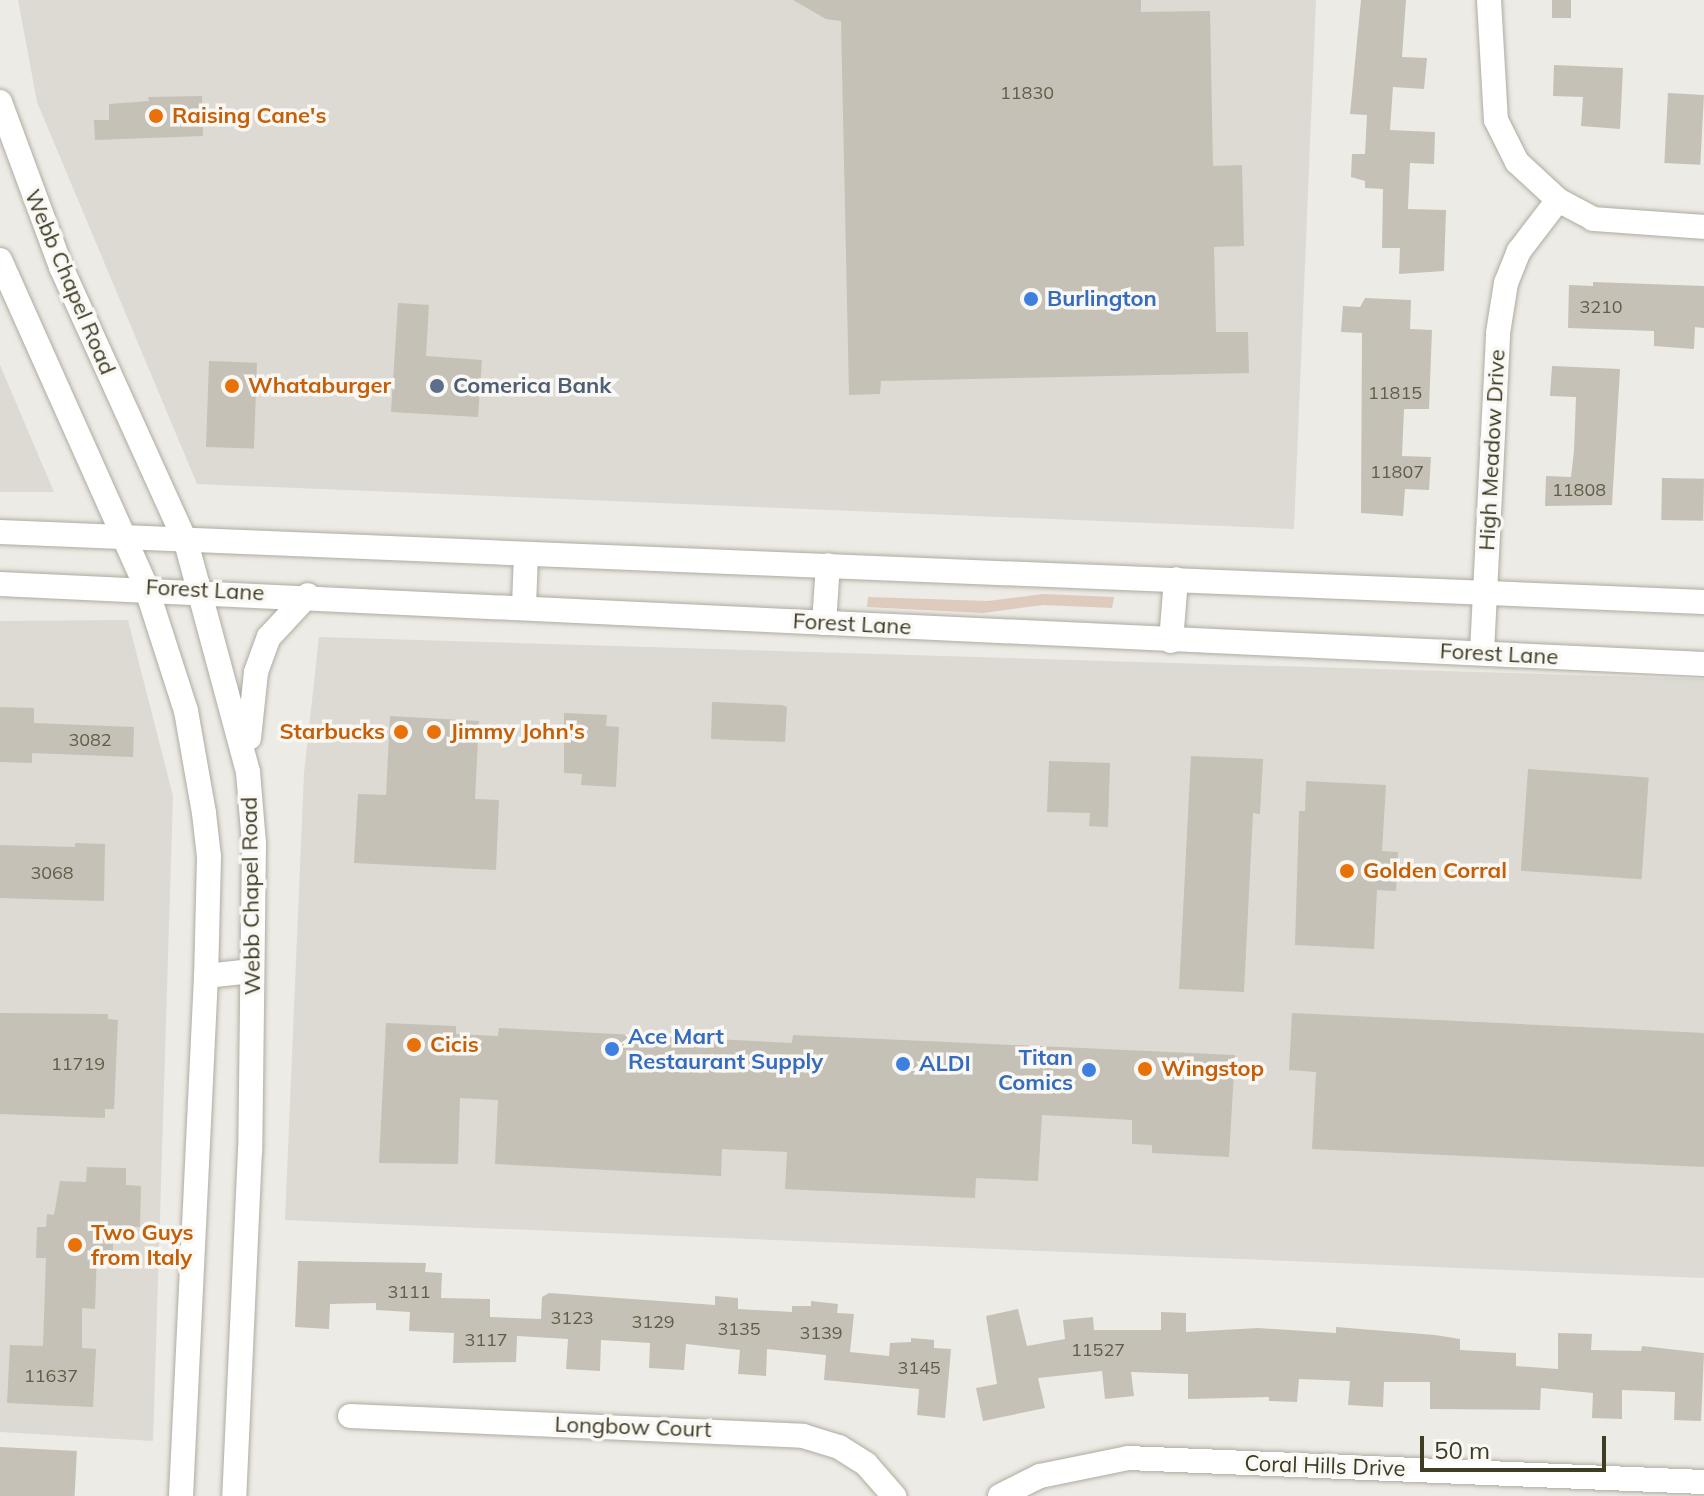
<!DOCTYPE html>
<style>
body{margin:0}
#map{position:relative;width:1704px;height:1496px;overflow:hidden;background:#edebe5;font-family:Mulish,sans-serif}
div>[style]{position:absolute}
.built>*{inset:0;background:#dddad3}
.green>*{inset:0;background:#decbbe}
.building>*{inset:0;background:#c5c1b7;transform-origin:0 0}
.roads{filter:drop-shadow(0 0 2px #aeaca0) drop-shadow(0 0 2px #aeaca0)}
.minor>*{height:24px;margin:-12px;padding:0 12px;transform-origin:12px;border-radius:12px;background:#fff}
.secondary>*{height:24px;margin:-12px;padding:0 12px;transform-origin:12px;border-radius:12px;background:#fff}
.dots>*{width:22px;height:22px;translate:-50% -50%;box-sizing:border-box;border:4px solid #faf8f5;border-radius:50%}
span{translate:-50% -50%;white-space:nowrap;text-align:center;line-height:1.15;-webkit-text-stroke:7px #faf8f5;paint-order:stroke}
.number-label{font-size:18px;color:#605d49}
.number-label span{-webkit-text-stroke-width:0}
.food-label{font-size:22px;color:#c56008;font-weight:700}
.left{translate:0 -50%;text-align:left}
.right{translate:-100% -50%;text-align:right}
.street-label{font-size:22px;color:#3f3c24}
.shop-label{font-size:22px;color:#366cbe;font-weight:700}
.service-label{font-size:22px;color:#4e5e75;font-weight:700}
.scale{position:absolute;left:1420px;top:1436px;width:186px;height:36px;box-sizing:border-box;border:4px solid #3f3c24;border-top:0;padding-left:10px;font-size:24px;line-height:28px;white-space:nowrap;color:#3f3c24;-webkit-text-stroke:6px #faf8f5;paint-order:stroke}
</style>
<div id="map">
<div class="built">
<i style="clip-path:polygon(18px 0,1316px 0,1294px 529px,197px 484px,37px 102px)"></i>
<i style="clip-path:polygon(0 365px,54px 492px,0 492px)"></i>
<i style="clip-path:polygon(128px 620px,173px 796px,153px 1441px,0 1432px,0 621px)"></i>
<i style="clip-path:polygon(319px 637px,1704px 679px,1704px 1278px,285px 1220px,304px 773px)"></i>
</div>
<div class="green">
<i style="clip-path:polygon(1043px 594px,1114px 597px,1112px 608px,1043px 605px,983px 613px,867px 607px,868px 597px,988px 601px)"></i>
</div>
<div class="building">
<i style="clip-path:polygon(793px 0,1141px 0,1141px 12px,1210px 11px,1213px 166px,1242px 165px,1244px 246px,1214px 247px,1216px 332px,1248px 332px,1249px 373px,881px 381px,880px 394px,849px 395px,841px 21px,826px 19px)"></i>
<i style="clip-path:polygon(1361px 0,1406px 0,1402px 57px,1427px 58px,1424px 89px,1393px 87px,1390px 130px,1435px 132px,1434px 164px,1410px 163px,1408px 209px,1446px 210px,1444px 271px,1399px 274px,1400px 248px,1382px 248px,1383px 189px,1365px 188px,1365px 181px,1351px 177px,1352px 154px,1365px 154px,1367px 115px,1350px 114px)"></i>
<i style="left:1552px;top:0;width:19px;height:18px"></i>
<i style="clip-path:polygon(1554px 65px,1623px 68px,1620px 129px,1581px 126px,1583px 97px,1553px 96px)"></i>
<i style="left:1668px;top:93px;width:36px;height:70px;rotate:3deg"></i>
<i style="clip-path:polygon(202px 96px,203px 136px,95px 140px,94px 120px,109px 120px,109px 104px,149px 101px,148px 97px)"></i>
<i style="clip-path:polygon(1593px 282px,1704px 286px,1704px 328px,1695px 327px,1694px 349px,1654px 346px,1654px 331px,1568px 328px,1569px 285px,1593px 286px)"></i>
<i style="clip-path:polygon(1365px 298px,1411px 300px,1410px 329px,1432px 330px,1429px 409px,1404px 409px,1402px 456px,1431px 457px,1429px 490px,1405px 489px,1403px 516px,1361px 513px,1362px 333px,1341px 332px,1343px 306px,1360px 307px)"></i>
<i style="clip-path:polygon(398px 303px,429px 305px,426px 356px,482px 360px,478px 417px,391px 412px)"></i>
<i style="left:209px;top:361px;width:48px;height:86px;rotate:2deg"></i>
<i style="clip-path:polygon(1552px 366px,1620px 369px,1612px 505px,1545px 506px,1546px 476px,1571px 477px,1574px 451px,1576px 397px,1550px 396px)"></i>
<i style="left:1662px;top:478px;width:42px;height:42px;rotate:1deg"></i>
<i style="clip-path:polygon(712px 702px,782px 705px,787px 707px,785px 742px,711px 739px)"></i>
<i style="clip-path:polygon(0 707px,34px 708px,34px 723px,134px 727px,133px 757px,32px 753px,32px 763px,0 762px)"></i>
<i style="clip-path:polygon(564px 713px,607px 715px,606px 726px,619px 727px,616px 787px,581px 785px,582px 774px,564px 773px)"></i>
<i style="clip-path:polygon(390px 716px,479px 721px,475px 799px,499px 800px,496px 870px,354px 863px,358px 794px,386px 795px)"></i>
<i style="clip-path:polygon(1191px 756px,1263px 759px,1260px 814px,1253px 813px,1244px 992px,1179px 989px)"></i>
<i style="clip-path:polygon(1049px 761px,1110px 763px,1108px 827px,1089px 826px,1090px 813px,1047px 812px)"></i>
<i style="left:1528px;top:769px;width:121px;height:102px;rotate:4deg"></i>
<i style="clip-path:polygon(1306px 781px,1386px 785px,1382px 851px,1398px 852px,1396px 891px,1377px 890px,1374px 949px,1295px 945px,1299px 811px,1305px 811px)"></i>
<i style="clip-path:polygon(75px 843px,105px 844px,104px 901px,0 898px,0 845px,75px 847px)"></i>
<i style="clip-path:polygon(0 1013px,108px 1014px,108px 1019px,118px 1020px,114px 1109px,105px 1109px,105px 1118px,0 1114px)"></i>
<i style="clip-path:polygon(1292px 1013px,1704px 1033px,1704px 1167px,1312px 1149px,1316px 1072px,1289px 1070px)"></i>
<i style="clip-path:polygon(386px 1023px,456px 1026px,456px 1034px,498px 1036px,499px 1028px,792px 1043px,793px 1035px,1235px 1055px,1229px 1157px,1152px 1153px,1152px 1145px,1132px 1144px,1132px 1120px,1042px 1115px,1038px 1181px,976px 1178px,975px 1198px,785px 1189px,787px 1152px,722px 1149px,721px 1176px,495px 1164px,498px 1100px,460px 1098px,458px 1164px,379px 1163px)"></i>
<i style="clip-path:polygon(87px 1167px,126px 1168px,126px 1185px,141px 1186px,140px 1227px,120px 1226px,120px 1236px,113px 1236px,113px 1254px,97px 1254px,95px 1309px,82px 1308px,82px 1348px,96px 1349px,93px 1407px,7px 1403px,10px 1345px,43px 1346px,46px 1258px,36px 1258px,37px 1227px,46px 1227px,47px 1214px,54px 1215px,60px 1181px,86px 1182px)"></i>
<i style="clip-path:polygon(298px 1261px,426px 1263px,425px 1272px,442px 1273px,441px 1298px,490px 1299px,490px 1317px,541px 1319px,542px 1297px,549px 1293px,715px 1305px,715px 1296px,738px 1298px,738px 1309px,792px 1312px,792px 1306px,811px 1306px,811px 1301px,838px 1304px,837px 1313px,854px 1314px,850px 1352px,889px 1356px,890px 1343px,911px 1342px,911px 1338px,934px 1340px,934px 1348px,951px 1349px,945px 1418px,917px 1415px,919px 1389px,824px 1380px,826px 1355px,767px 1349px,766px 1376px,738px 1374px,740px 1350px,686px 1344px,684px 1370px,649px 1368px,650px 1343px,601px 1340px,600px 1371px,566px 1369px,568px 1339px,517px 1336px,516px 1362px,453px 1363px,454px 1333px,409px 1331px,410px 1312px,376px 1310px,376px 1303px,330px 1304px,329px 1329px,295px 1327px)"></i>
<i style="clip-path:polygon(1018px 1309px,1027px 1346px,1065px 1339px,1063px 1320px,1093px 1317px,1094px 1330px,1161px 1330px,1161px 1312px,1186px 1313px,1186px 1332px,1258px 1328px,1336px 1333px,1336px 1327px,1435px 1335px,1460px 1339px,1460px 1350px,1516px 1353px,1516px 1366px,1558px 1369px,1558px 1333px,1592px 1334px,1591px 1350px,1641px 1351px,1642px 1346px,1704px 1353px,1701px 1421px,1674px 1420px,1675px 1392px,1622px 1390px,1622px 1419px,1592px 1418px,1593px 1393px,1541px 1388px,1540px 1410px,1430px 1409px,1430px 1382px,1384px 1382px,1383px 1407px,1348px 1405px,1350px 1381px,1299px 1379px,1297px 1402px,1269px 1401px,1269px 1397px,1188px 1399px,1188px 1374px,1131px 1372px,1134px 1396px,1105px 1399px,1102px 1371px,1038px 1378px,1045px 1408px,983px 1421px,976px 1388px,997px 1384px,986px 1316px)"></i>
<i style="left:0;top:1447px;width:77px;height:49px;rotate:3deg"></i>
</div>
<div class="roads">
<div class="minor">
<i style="left:1489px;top:0;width:120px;rotate:86.7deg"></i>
<i style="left:1496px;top:120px;width:47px;rotate:63.4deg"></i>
<i style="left:1517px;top:162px;width:56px;rotate:42.8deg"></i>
<i style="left:1558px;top:200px;width:40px;rotate:28deg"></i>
<i style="left:1593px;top:219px;width:111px;rotate:4.1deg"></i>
<i style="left:1482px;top:652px;width:319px;rotate:-87.1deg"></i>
<i style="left:1498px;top:333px;width:51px;rotate:-80.9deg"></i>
<i style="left:1506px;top:283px;width:35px;rotate:-68deg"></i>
<i style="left:1519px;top:251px;width:64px;rotate:-52.6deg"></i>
<i style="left:350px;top:1416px;width:453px;rotate:2.5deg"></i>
<i style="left:803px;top:1436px;width:38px;rotate:17deg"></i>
<i style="left:839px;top:1447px;width:32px;rotate:32deg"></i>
<i style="left:866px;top:1464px;width:43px;rotate:48.8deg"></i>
<i style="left:1000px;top:1496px;width:45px;rotate:-26.6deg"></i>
<i style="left:1040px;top:1476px;width:90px;rotate:-11.6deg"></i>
<i style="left:1128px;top:1458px;width:576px;rotate:2.39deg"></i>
</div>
<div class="secondary">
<i style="left:0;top:102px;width:176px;rotate:69.7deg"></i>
<i style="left:61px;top:267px;width:302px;rotate:65.6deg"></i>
<i style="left:186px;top:542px;width:238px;rotate:74.9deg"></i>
<i style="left:248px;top:772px;width:71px;rotate:85.2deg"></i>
<i style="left:254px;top:843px;width:307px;rotate:90.7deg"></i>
<i style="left:250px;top:1150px;width:346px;rotate:92.6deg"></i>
<i style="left:0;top:260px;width:358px;rotate:65.9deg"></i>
<i style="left:146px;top:587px;width:130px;rotate:72.1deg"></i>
<i style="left:186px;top:711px;width:104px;rotate:80deg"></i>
<i style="left:204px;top:813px;width:44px;rotate:83.5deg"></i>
<i style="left:209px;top:857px;width:119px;rotate:91.4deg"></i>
<i style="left:206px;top:976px;width:521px;rotate:92.75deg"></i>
<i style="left:0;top:532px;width:1705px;rotate:2.35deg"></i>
<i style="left:0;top:584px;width:1706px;rotate:2.69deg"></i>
<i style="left:524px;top:606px;width:51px;rotate:-87.8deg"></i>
<i style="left:824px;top:623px;width:58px;rotate:-86.1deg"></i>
<i style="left:1171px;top:641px;width:62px;rotate:-85.4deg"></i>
<i style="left:249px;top:738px;width:66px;rotate:-83.9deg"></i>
<i style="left:256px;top:672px;width:37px;rotate:-70deg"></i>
<i style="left:269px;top:637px;width:57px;rotate:-47.1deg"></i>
<i style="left:206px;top:976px;width:46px;rotate:-6.2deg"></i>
</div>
</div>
<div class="dots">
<i style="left:156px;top:116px;background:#e8710a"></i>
<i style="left:1031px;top:299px;background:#3f7fe0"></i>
<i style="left:232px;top:386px;background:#e8710a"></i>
<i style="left:437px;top:386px;background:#5c6f8a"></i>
<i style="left:401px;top:732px;background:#e8710a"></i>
<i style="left:434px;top:732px;background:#e8710a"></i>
<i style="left:1347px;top:871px;background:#e8710a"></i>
<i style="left:414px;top:1045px;background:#e8710a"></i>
<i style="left:612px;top:1049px;background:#3f7fe0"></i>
<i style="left:903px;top:1064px;background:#3f7fe0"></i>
<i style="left:1145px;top:1069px;background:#e8710a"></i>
<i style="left:1089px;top:1070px;background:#3f7fe0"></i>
<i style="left:75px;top:1245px;background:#e8710a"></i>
</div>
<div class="number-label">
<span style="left:1027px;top:93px">11830</span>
<span style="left:1601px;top:307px">3210</span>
<span style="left:1395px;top:393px">11815</span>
<span style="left:1397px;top:472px">11807</span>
<span style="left:1579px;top:490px">11808</span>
<span style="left:90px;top:740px">3082</span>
<span style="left:52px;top:873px">3068</span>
<span style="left:78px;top:1064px">11719</span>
<span style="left:409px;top:1292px">3111</span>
<span style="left:572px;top:1318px">3123</span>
<span style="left:653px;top:1322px">3129</span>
<span style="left:739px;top:1329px">3135</span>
<span style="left:821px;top:1333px">3139</span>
<span style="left:486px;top:1340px">3117</span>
<span style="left:1098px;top:1350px">11527</span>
<span style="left:919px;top:1368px">3145</span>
<span style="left:51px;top:1376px">11637</span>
</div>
<div class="food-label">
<span class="left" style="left:172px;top:116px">Raising Cane's</span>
<span class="left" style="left:248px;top:386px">Whataburger</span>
<span class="right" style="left:385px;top:732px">Starbucks</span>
<span class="left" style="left:450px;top:732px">Jimmy John's</span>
<span class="left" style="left:1363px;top:871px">Golden Corral</span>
<span class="left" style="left:430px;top:1045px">Cicis</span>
<span class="left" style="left:1161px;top:1069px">Wingstop</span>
<span class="left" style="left:91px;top:1245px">Two Guys<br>from Italy</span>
</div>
<div class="street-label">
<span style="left:70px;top:282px;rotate:67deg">Webb Chapel Road</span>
<span style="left:1492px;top:450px;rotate:-87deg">High Meadow Drive</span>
<span style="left:205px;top:590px;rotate:3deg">Forest Lane</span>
<span style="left:852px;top:624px;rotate:3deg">Forest Lane</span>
<span style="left:1499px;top:654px;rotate:3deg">Forest Lane</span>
<span style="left:251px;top:896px;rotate:-91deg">Webb Chapel Road</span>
<span style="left:633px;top:1427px;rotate:2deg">Longbow Court</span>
<span style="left:1325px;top:1466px;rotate:2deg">Coral Hills Drive</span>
</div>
<div class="shop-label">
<span class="left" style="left:1047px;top:299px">Burlington</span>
<span class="left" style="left:628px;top:1049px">Ace Mart<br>Restaurant Supply</span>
<span class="right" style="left:1073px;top:1070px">Titan<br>Comics</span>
<span class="left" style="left:919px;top:1064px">ALDI</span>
</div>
<div class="service-label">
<span class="left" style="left:453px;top:386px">Comerica Bank</span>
</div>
<div class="scale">50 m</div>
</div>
